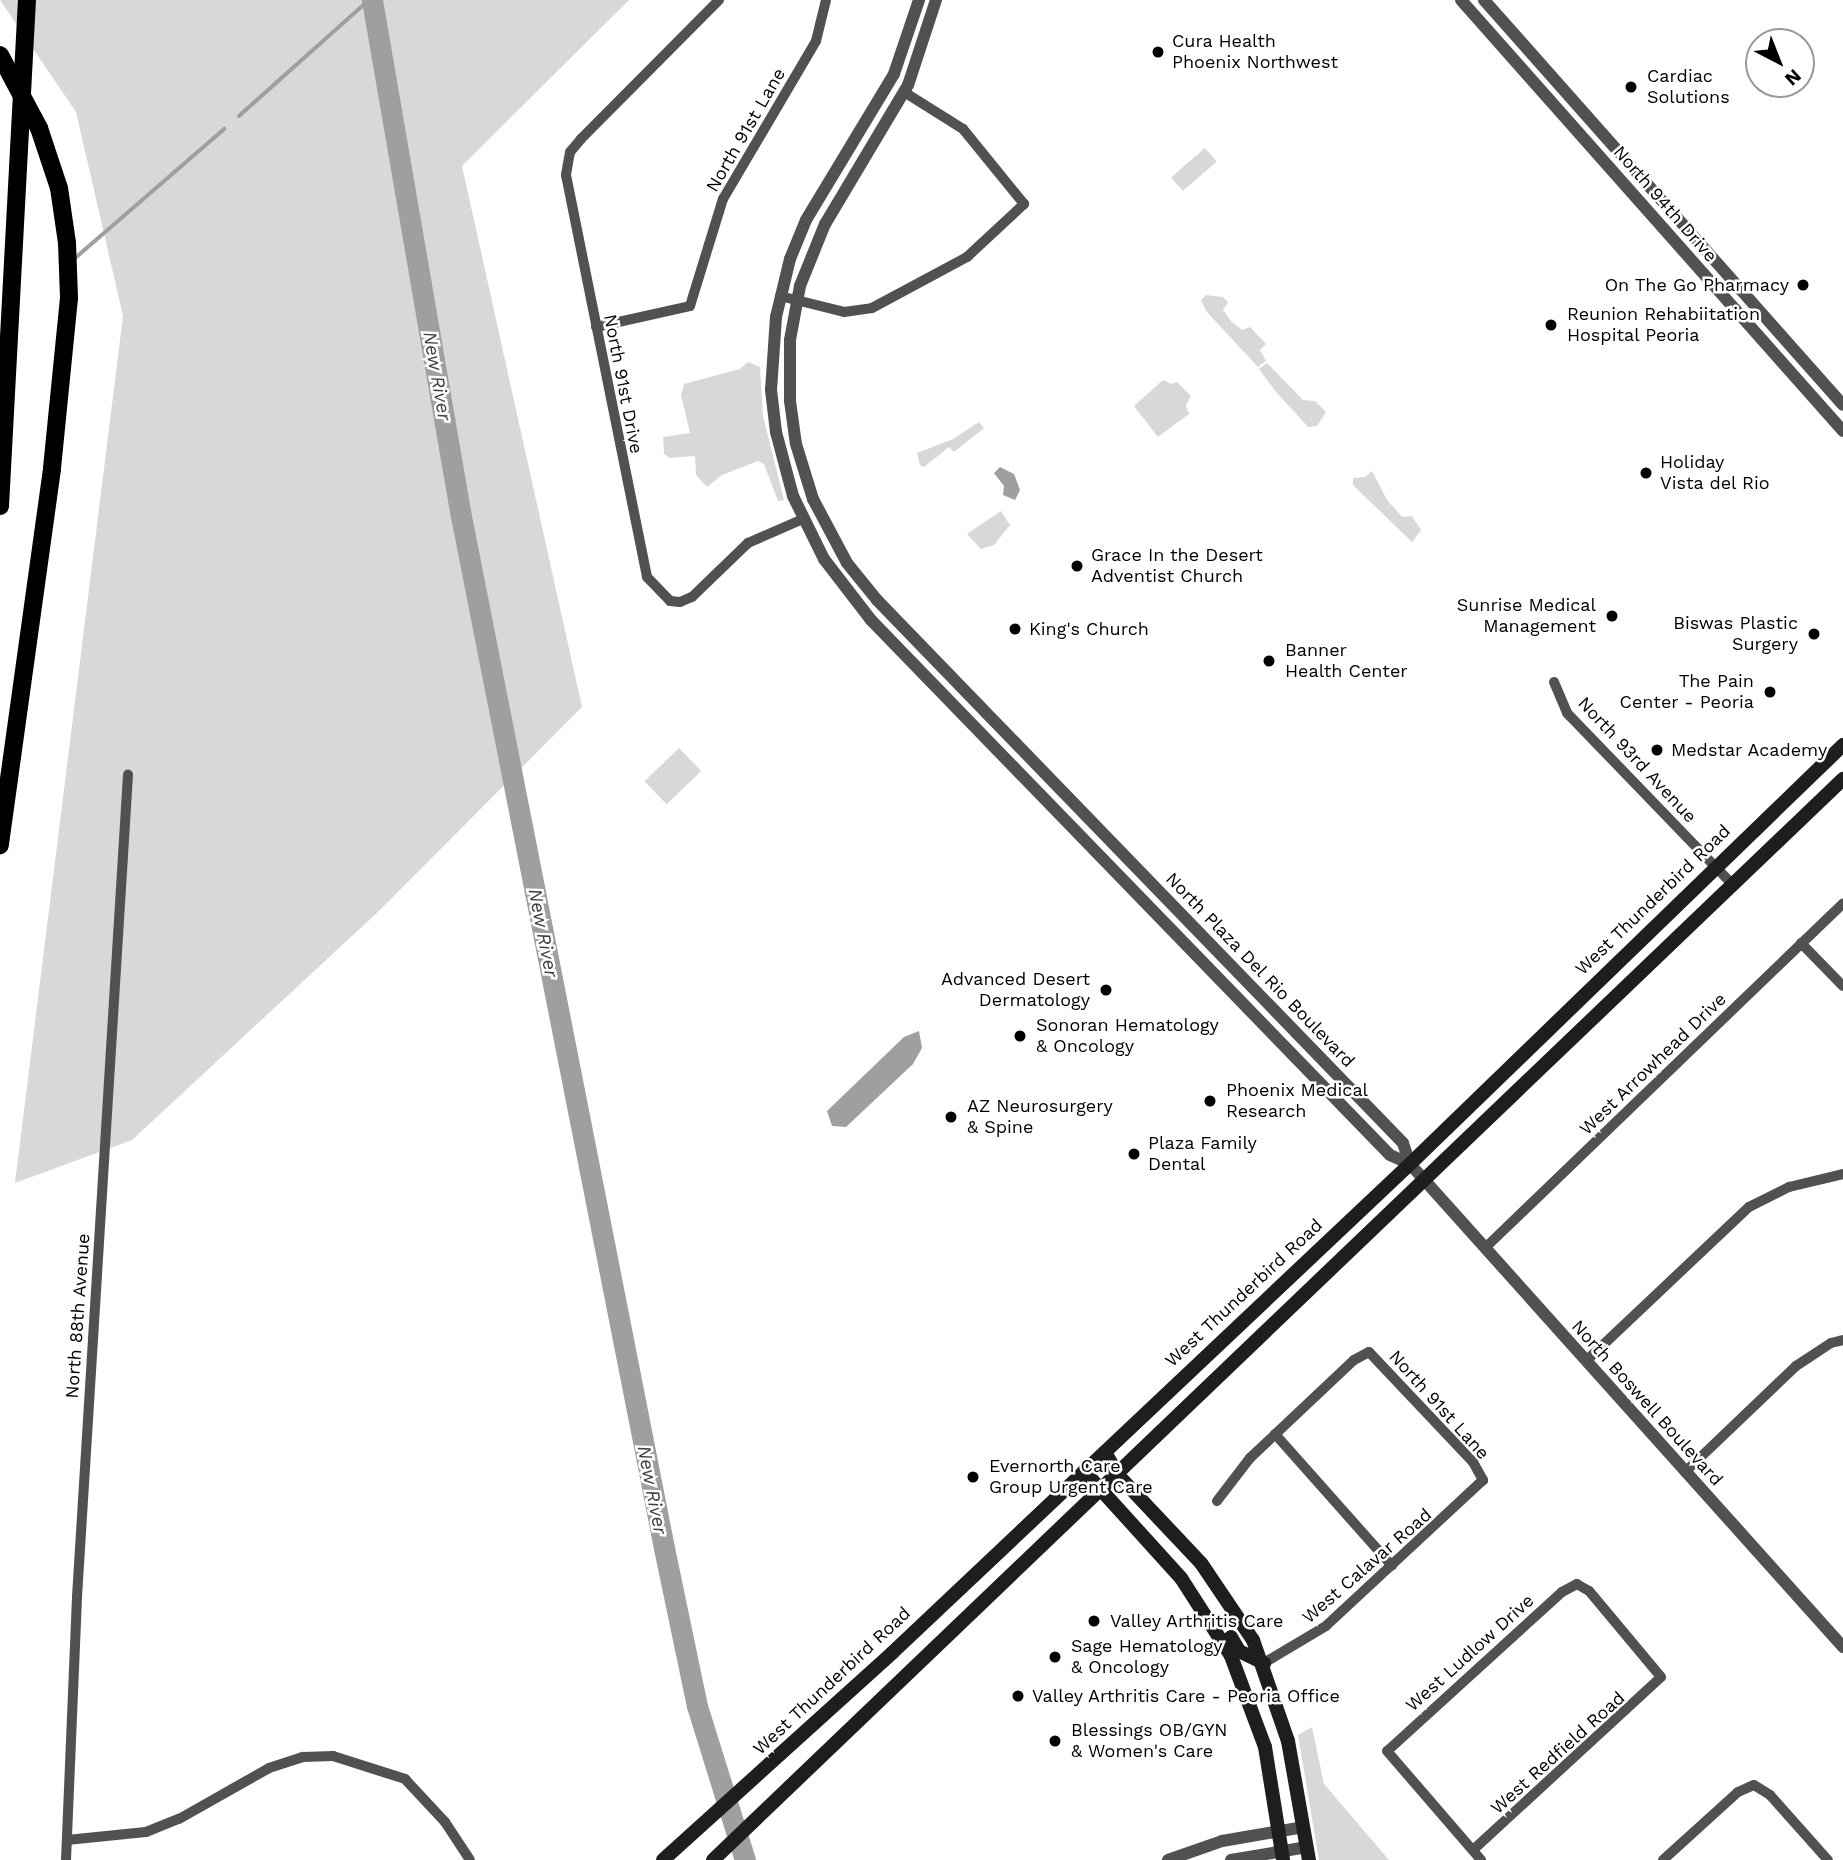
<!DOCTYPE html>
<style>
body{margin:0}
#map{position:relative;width:1843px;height:1860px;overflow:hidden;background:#fff;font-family:"Work Sans",sans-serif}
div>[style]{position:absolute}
.green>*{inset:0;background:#d8d8d8;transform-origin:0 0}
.water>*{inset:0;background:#9f9f9f}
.stream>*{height:3.5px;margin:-1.75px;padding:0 1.75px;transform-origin:1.75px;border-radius:1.75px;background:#9f9f9f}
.river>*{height:21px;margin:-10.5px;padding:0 10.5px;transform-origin:10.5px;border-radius:10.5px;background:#9f9f9f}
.minor>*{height:10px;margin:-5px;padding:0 5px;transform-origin:5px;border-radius:5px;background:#515151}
.tertiary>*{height:12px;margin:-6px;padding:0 6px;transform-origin:6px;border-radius:6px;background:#515151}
.secondary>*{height:14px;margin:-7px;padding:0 7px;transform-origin:7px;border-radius:7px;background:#1e1e1e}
.motorway>*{height:18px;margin:-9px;padding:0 9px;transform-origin:9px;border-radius:9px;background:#000}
.dots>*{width:19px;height:19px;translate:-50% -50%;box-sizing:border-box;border:4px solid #fff;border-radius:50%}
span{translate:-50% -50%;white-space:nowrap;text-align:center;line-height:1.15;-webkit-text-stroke:5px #fff;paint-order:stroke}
.poi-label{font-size:18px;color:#000}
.left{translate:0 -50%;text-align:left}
.right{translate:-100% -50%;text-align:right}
.street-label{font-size:18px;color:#000}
.water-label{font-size:19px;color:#404040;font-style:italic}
.north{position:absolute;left:1745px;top:28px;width:70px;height:70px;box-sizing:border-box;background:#fff;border:2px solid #999;border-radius:50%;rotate:138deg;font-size:19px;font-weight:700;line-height:28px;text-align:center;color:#000}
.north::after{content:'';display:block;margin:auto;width:24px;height:32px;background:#000;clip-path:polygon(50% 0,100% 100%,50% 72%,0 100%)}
</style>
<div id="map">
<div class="green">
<i style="clip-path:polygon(0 0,629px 0,462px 166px,582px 707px,380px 910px,132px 1140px,15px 1183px,123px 316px,76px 112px)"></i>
<i style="left:1205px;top:148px;width:18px;height:45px;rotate:49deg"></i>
<i style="clip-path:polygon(1206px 295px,1223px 297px,1228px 302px,1223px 310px,1231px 321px,1242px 330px,1250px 327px,1266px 344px,1260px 350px,1266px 361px,1258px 367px,1206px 311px,1201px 300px)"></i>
<i style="clip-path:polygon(748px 362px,760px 367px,763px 416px,784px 500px,778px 501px,764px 464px,758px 461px,722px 475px,707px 487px,696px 475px,695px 456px,670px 458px,664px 454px,663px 437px,690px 433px,681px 395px,684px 384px,740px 369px)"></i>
<i style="clip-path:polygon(1267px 363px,1303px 400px,1315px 401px,1326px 412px,1317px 426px,1308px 427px,1276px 392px,1259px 369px)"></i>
<i style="clip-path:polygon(1163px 380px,1171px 384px,1177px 382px,1191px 396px,1186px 405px,1189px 414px,1158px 437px,1134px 406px)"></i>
<i style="clip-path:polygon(979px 422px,984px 428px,954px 452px,949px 447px,924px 467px,920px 465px,917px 453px,953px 439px)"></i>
<i style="clip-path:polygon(1372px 471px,1387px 500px,1402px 517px,1412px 516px,1421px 530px,1412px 542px,1353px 485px,1353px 478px,1365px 477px)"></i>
<i style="clip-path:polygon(1001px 511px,1010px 525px,994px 545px,981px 549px,967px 534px)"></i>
<i style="left:679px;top:748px;width:32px;height:48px;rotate:46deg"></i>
<i style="clip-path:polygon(1312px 1727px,1324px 1784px,1389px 1860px,1319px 1860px,1298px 1735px)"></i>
</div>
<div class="water">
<i style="clip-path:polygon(1000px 467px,1014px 474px,1020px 490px,1015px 500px,1003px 495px,1004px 486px,994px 473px)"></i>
<i style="clip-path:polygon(919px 1031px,922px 1048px,913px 1064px,846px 1127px,832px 1126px,827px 1111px,904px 1037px)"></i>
</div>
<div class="stream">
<i style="left:239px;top:116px;width:174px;rotate:-41.7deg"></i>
<i style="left:73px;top:260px;width:200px;rotate:-40.9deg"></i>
</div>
<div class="river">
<i style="left:372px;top:0;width:519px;rotate:80.23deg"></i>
<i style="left:460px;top:511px;width:1057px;rotate:78.87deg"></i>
<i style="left:664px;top:1548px;width:161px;rotate:78.2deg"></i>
<i style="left:697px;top:1706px;width:161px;rotate:72.7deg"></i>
</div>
<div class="minor">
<i style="left:719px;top:0;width:196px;rotate:134.8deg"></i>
<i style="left:581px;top:139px;width:17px;rotate:130deg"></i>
<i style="left:570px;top:152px;width:23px;rotate:100deg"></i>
<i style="left:566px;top:175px;width:410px;rotate:78.6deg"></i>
<i style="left:647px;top:577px;width:33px;rotate:46deg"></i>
<i style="left:670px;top:601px;width:10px;rotate:6deg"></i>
<i style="left:680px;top:602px;width:13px;rotate:-23deg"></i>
<i style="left:692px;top:597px;width:78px;rotate:-44deg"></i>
<i style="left:748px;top:543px;width:60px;rotate:-23.6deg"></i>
<i style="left:780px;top:296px;width:66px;rotate:14deg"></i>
<i style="left:844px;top:312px;width:28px;rotate:-8deg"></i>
<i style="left:872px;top:308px;width:108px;rotate:-28.2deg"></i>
<i style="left:967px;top:257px;width:78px;rotate:-42.9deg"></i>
<i style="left:1024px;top:204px;width:97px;rotate:-129.1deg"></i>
<i style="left:963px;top:129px;width:70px;rotate:-147.9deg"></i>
<i style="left:596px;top:327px;width:96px;rotate:-12.6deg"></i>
<i style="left:690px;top:306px;width:112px;rotate:-72.9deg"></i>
<i style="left:723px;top:199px;width:183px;rotate:-59.5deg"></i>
<i style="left:816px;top:41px;width:42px;rotate:-76.3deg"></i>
<i style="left:1554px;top:682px;width:34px;rotate:67deg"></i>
<i style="left:1567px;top:713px;width:239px;rotate:46deg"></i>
<i style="left:1801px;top:943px;width:60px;rotate:45.7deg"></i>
<i style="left:1485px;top:1248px;width:497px;rotate:-43.9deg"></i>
<i style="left:1586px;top:1361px;width:224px;rotate:-43.4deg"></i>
<i style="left:1749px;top:1207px;width:45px;rotate:-26.6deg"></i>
<i style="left:1789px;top:1187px;width:56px;rotate:-13.5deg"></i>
<i style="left:1275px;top:1434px;width:176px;rotate:48.4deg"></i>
<i style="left:1685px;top:1472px;width:153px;rotate:-43.7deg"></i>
<i style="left:1796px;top:1366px;width:42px;rotate:-33.3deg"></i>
<i style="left:1831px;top:1343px;width:12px;rotate:-14deg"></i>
<i style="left:1217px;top:1501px;width:54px;rotate:-52.5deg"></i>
<i style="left:1250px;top:1458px;width:143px;rotate:-43.3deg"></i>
<i style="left:1354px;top:1360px;width:17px;rotate:-28deg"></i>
<i style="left:1369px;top:1352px;width:151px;rotate:46.6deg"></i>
<i style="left:1473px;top:1462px;width:21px;rotate:61deg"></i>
<i style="left:1483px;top:1480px;width:214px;rotate:137.1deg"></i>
<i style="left:1326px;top:1626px;width:72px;rotate:149.2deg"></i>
<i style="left:67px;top:1840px;width:79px;rotate:-5.8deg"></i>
<i style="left:146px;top:1832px;width:35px;rotate:-22deg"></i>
<i style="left:179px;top:1819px;width:103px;rotate:-29.5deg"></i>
<i style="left:269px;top:1768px;width:36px;rotate:-18deg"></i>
<i style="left:303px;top:1757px;width:30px;rotate:-2deg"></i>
<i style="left:333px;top:1756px;width:76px;rotate:17.7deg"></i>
<i style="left:405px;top:1779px;width:59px;rotate:47.1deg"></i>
<i style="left:445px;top:1822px;width:45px;rotate:56.7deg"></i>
<i style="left:1473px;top:1850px;width:255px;rotate:-42.6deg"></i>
<i style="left:1661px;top:1677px;width:112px;rotate:-129.9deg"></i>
<i style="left:1589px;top:1591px;width:14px;rotate:-150deg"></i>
<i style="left:1577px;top:1584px;width:17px;rotate:152deg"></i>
<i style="left:1562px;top:1592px;width:236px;rotate:137.7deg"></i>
<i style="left:1387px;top:1751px;width:144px;rotate:49.2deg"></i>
<i style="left:66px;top:1860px;width:263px;rotate:-87.6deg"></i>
<i style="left:77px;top:1597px;width:824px;rotate:-86.45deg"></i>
<i style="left:1663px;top:1860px;width:101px;rotate:-42.2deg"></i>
<i style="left:1738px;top:1792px;width:17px;rotate:-24deg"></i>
<i style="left:1754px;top:1785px;width:19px;rotate:32deg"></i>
<i style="left:1770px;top:1795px;width:87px;rotate:48.3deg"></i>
</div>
<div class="tertiary">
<i style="left:919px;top:0;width:78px;rotate:108.7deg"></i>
<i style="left:894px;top:74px;width:170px;rotate:121.1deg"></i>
<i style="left:806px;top:220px;width:42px;rotate:112.3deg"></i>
<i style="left:790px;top:259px;width:60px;rotate:103.6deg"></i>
<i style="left:776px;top:317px;width:73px;rotate:93.9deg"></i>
<i style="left:771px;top:390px;width:42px;rotate:83.2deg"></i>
<i style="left:776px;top:432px;width:66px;rotate:75.1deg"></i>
<i style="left:793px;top:496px;width:70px;rotate:63.8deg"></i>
<i style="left:824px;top:559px;width:77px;rotate:52.4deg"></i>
<i style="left:871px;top:620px;width:745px;rotate:45.87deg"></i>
<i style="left:1390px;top:1155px;width:22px;rotate:24deg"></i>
<i style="left:1410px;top:1164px;width:649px;rotate:48.12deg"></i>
<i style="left:936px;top:0;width:89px;rotate:108.2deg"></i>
<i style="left:908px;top:85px;width:162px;rotate:120.8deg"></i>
<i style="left:825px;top:224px;width:67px;rotate:112deg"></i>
<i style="left:800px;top:286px;width:55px;rotate:100.5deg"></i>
<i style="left:790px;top:340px;width:61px;rotate:90deg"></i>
<i style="left:790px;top:401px;width:43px;rotate:82.1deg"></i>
<i style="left:796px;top:444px;width:58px;rotate:72.8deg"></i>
<i style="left:813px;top:499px;width:72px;rotate:62deg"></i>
<i style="left:847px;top:563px;width:48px;rotate:51deg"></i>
<i style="left:877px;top:600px;width:756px;rotate:45.91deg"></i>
<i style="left:1403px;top:1143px;width:22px;rotate:72deg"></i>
<i style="left:1461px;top:0;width:576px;rotate:48.45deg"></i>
<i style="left:1484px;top:0;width:541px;rotate:48.45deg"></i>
<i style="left:1168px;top:1860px;width:57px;rotate:-19.4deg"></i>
<i style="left:1222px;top:1841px;width:83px;rotate:-9.7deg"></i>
<i style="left:1231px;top:1860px;width:77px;rotate:-9.7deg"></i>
</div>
<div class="secondary">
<i style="left:1105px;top:1452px;width:25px;rotate:61deg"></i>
<i style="left:1117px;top:1474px;width:122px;rotate:46.7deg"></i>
<i style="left:1201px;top:1563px;width:93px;rotate:56deg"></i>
<i style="left:1253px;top:1640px;width:107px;rotate:70.9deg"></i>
<i style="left:1288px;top:1741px;width:121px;rotate:80deg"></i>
<i style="left:1084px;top:1471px;width:144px;rotate:47.8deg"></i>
<i style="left:1181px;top:1578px;width:93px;rotate:57.3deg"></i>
<i style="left:1231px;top:1656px;width:97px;rotate:69.5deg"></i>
<i style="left:1265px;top:1747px;width:114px;rotate:80.9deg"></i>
<i style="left:1231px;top:1637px;width:16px;rotate:60deg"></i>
<i style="left:1239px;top:1651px;width:28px;rotate:26deg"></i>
<i style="left:663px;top:1860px;width:309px;rotate:-42.1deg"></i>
<i style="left:892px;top:1653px;width:712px;rotate:-43.35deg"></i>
<i style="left:1410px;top:1164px;width:603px;rotate:-44.06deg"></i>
<i style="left:713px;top:1860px;width:1564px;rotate:-43.73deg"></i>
</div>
<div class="motorway">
<i style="left:0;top:55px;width:83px;rotate:61.9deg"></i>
<i style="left:39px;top:128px;width:63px;rotate:71.6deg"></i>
<i style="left:59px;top:188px;width:56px;rotate:81.7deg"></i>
<i style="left:67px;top:243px;width:55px;rotate:87.9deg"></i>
<i style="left:69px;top:298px;width:172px;rotate:95.7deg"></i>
<i style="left:52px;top:469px;width:380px;rotate:97.9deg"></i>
<i style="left:0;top:506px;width:507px;rotate:-86.95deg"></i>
</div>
<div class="dots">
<i style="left:1158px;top:52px;background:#000"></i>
<i style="left:1631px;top:87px;background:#000"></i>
<i style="left:1803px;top:285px;background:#000"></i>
<i style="left:1551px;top:325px;background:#000"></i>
<i style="left:1646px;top:473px;background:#000"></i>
<i style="left:1077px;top:566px;background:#000"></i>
<i style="left:1612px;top:616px;background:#000"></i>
<i style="left:1015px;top:629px;background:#000"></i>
<i style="left:1814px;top:634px;background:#000"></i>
<i style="left:1269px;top:661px;background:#000"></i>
<i style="left:1770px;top:692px;background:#000"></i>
<i style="left:1657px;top:750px;background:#000"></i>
<i style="left:1106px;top:990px;background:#000"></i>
<i style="left:1020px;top:1036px;background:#000"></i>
<i style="left:1210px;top:1101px;background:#000"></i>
<i style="left:951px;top:1117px;background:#000"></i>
<i style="left:1134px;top:1154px;background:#000"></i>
<i style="left:973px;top:1477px;background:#000"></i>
<i style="left:1094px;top:1621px;background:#000"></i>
<i style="left:1055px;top:1657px;background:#000"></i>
<i style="left:1018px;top:1696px;background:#000"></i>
<i style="left:1055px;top:1741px;background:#000"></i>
</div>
<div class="poi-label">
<span class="left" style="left:1172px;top:52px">Cura Health<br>Phoenix Northwest</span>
<span class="left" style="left:1647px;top:87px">Cardiac<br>Solutions</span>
<span class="right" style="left:1789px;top:285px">On The Go Pharmacy</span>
<span class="left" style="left:1567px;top:325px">Reunion Rehabiitation<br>Hospital Peoria</span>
<span class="left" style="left:1660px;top:473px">Holiday<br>Vista del Rio</span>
<span class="left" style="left:1091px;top:566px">Grace In the Desert<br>Adventist Church</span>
<span class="right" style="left:1596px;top:616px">Sunrise Medical<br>Management</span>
<span class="right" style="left:1798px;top:634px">Biswas Plastic<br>Surgery</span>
<span class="left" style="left:1029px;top:629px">King's Church</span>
<span class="left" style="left:1285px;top:661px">Banner<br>Health Center</span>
<span class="right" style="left:1754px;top:692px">The Pain<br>Center - Peoria</span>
<span class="left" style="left:1671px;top:750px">Medstar Academy</span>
<span class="right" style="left:1090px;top:990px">Advanced Desert<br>Dermatology</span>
<span class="left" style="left:1036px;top:1036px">Sonoran Hematology<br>&amp; Oncology</span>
<span class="left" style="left:1226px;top:1101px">Phoenix Medical<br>Research</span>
<span class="left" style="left:967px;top:1117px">AZ Neurosurgery<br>&amp; Spine</span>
<span class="left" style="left:1148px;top:1154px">Plaza Family<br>Dental</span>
<span class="left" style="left:989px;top:1477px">Evernorth Care<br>Group Urgent Care</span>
<span class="left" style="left:1110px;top:1621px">Valley Arthritis Care</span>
<span class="left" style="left:1071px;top:1657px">Sage Hematology<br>&amp; Oncology</span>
<span class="left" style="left:1032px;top:1696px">Valley Arthritis Care - Peoria Office</span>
<span class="left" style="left:1071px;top:1741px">Blessings OB/GYN<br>&amp; Women's Care</span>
</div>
<div class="street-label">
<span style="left:746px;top:130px;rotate:-60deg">North 91st Lane</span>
<span style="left:1665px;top:204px;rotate:49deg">North 94th Drive</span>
<span style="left:623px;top:384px;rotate:79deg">North 91st Drive</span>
<span style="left:1637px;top:760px;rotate:47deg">North 93rd Avenue</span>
<span style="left:1653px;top:900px;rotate:-44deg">West Thunderbird Road</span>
<span style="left:1260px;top:970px;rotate:46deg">North Plaza Del Rio Boulevard</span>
<span style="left:1653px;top:1064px;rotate:-44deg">West Arrowhead Drive</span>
<span style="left:1244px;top:1293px;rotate:-43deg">West Thunderbird Road</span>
<span style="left:78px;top:1316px;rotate:-86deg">North 88th Avenue</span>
<span style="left:1647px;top:1403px;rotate:48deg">North Boswell Boulevard</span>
<span style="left:1439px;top:1405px;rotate:48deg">North 91st Lane</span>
<span style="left:1367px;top:1566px;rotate:-41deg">West Calavar Road</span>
<span style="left:1470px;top:1653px;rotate:-42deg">West Ludlow Drive</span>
<span style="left:832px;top:1681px;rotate:-43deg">West Thunderbird Road</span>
<span style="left:1558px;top:1753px;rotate:-42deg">West Redfield Road</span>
</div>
<div class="water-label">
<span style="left:437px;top:376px;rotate:80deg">New River</span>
<span style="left:543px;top:933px;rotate:79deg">New River</span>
<span style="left:652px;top:1490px;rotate:79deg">New River</span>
</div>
<div class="north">N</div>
</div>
